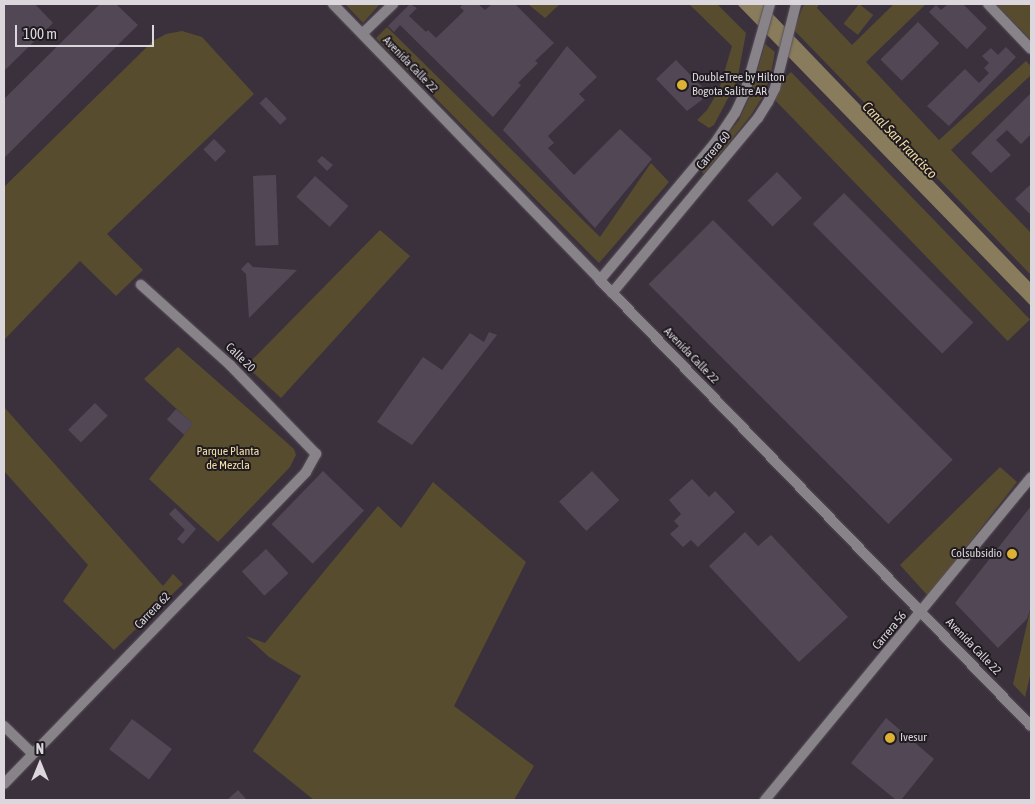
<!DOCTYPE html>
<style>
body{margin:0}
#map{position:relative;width:1035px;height:804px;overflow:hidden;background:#3b313d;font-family:"Asap Condensed",sans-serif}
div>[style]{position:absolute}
.green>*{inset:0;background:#584c2f;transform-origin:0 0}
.water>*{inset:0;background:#887c5c}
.building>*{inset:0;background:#524855;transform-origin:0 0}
.roads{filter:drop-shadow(0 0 1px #584f5a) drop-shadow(0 0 1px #584f5a)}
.minor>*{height:10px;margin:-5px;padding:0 5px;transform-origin:5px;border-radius:5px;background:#888389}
.tertiary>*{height:10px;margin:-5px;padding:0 5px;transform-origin:5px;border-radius:5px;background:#888389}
.dots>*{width:14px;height:14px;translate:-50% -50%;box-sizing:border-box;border:2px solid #1f1b20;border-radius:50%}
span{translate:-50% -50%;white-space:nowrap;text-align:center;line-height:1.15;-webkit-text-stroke:4px #1f1b20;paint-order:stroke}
.street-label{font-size:12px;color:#dcd6dd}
.poi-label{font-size:12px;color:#dcd6dd}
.left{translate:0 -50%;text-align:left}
.right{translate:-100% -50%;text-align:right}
.park-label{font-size:12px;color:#f6dfa5}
.water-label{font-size:14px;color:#f3dba2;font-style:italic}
.frame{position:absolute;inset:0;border:5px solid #dcd6dd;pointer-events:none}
.north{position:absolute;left:15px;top:739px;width:50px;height:50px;-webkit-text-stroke:4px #1f1b20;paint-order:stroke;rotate:0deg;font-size:14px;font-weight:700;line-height:20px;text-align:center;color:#dcd6dd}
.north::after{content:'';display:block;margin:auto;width:18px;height:22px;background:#dcd6dd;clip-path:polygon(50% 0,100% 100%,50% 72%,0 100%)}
.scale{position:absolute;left:15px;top:25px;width:139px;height:22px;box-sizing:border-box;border:2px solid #dcd6dd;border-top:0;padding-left:6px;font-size:15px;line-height:18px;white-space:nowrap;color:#dcd6dd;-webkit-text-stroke:4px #1f1b20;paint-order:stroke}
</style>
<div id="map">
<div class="green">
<i style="clip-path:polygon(345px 4px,380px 4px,363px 23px)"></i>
<i style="clip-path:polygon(528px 4px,560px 4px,545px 18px)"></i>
<i style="clip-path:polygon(689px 4px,717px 4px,746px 33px,737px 81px,714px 125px,709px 128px,697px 120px,707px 110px,719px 90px,732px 46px)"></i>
<i style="clip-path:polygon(804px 4px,819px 4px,817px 8px,852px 45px,894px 4px,926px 4px,866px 62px,939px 140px,1026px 61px,1031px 66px,1031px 75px,951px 150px,1031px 233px,1031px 275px,794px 30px)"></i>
<i style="left:859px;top:4px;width:18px;height:25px;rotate:38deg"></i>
<i style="clip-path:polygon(996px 4px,1031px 4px,1031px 40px)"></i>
<i style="clip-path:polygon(387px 27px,600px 237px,651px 163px,669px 182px,599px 263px,376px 38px)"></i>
<i style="clip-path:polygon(182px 31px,202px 37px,254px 94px,107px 234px,143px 270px,116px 296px,80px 261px,4px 340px,4px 187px,153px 41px,166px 34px)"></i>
<i style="clip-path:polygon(765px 44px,775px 52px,770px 78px,763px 96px,751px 115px,704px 174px,700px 169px,739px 120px,750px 96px)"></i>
<i style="left:791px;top:72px;width:344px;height:31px;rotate:46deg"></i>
<i style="clip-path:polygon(380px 230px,410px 256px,281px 398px,246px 366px)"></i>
<i style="clip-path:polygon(178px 347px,294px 449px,296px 455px,290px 467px,218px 542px,149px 479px,193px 424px,144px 379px)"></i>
<i style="clip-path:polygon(4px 407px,163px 586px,173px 574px,183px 584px,114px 650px,63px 601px,88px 565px,4px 471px)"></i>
<i style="clip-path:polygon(1000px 467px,1017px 482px,928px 596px,900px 565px)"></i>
<i style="clip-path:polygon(433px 482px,526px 562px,454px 706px,534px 766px,514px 800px,314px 800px,253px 751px,301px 676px,269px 657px,246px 636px,265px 643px,378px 506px,401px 528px)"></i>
<i style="clip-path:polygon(1031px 607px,1031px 672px,1025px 697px,1013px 684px)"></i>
</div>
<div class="water">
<i style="clip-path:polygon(737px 4px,763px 4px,1031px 283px,1031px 306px)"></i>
</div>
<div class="building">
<i style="clip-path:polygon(4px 4px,35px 4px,53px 23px,4px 71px)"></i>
<i style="clip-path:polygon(100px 4px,116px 4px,138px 25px,4px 158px,4px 99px)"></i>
<i style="clip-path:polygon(410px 4px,417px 8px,409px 16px,426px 32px,428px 30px,436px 38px,464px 11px,460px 7px,464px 4px,478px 4px,485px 10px,492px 4px,515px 4px,554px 43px,535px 61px,538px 63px,518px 83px,521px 85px,493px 117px,400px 25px,394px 32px,388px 26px)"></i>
<i style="clip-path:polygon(948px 4px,963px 4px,987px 28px,967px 49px,929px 12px,936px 5px,941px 10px)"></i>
<i style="left:918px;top:22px;width:30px;height:53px;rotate:45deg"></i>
<i style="clip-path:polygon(567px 46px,597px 77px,579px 94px,585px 100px,548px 136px,554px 143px,548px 148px,574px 175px,620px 129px,652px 159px,595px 228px,503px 130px)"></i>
<i style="clip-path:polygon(1006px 47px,1016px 57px,949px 126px,927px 106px,965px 69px,979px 83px,989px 73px,984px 68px,989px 63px,982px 56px,991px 48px,998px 55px)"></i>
<i style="clip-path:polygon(676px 60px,707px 92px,701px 97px,703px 99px,687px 111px,656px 79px)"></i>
<i style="clip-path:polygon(1031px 93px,1031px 134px,1021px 144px,1007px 130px,996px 140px,1011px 155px,991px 173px,971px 153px)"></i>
<i style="left:266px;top:97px;width:30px;height:9px;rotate:46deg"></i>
<i style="left:214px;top:139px;width:17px;height:15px;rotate:45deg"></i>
<i style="clip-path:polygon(322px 156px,333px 165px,327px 171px,317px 161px)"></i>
<i style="left:777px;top:172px;width:36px;height:41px;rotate:46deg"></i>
<i style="left:276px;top:175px;width:70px;height:23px;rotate:88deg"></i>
<i style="left:315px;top:176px;width:45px;height:28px;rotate:42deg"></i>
<i style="clip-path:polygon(1031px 184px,1031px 215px,1015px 199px)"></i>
<i style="left:844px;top:193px;width:183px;height:44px;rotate:45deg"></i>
<i style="left:713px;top:220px;width:339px;height:91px;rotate:45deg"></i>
<i style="clip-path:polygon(248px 262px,253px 267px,297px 270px,249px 318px,246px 274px,241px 269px)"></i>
<i style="clip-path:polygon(489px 332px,497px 335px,412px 445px,377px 422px,423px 357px,442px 370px,470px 333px,484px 342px)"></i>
<i style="left:95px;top:403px;width:18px;height:38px;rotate:45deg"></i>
<i style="left:176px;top:409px;width:23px;height:14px;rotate:41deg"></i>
<i style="left:323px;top:471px;width:57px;height:74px;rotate:44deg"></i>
<i style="left:592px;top:471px;width:40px;height:45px;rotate:47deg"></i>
<i style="clip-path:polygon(692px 479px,709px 497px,715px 491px,735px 512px,698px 547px,691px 540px,683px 547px,670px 534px,679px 526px,674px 521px,681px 514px,669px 500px)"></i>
<i style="clip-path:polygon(1031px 506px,1031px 607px,1027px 619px,998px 648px,955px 603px)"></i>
<i style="clip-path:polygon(175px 508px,196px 529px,183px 544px,177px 539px,185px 530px,169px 514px)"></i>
<i style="clip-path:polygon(745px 532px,758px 546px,771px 535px,848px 617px,799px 662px,709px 566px)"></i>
<i style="left:266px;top:549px;width:33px;height:33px;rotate:47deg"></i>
<i style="clip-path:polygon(886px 718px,934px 759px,901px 800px,896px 800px,851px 763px)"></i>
<i style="left:132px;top:719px;width:50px;height:38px;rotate:37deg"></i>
<i style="clip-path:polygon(238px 790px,247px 800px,227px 800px)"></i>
</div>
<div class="roads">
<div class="minor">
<i style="left:333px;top:4px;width:384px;rotate:45.9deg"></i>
<i style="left:988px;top:4px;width:62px;rotate:46.3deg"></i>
<i style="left:363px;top:33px;width:42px;rotate:-44deg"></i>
<i style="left:4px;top:726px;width:39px;rotate:44deg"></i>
<i style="left:4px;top:784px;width:434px;rotate:-45.9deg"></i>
<i style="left:306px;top:472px;width:21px;rotate:-61deg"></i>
<i style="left:316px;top:454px;width:124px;rotate:-134deg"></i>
<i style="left:230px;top:365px;width:120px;rotate:-138deg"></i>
<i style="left:765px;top:800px;width:418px;rotate:-50.5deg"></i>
</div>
<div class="tertiary">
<i style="left:770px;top:4px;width:91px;rotate:105.9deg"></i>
<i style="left:745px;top:92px;width:23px;rotate:115deg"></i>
<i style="left:735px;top:113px;width:37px;rotate:124deg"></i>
<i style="left:714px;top:144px;width:177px;rotate:130deg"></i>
<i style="left:600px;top:280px;width:620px;rotate:45.98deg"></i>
<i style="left:612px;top:293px;width:228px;rotate:-50.2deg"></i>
<i style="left:758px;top:118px;width:19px;rotate:-58deg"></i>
<i style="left:768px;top:102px;width:16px;rotate:-63deg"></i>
<i style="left:775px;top:88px;width:87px;rotate:-76deg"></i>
</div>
</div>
<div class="dots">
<i style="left:682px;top:85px;background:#ddb133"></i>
<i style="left:1012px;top:554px;background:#ddb133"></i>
<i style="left:890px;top:738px;background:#ddb133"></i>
</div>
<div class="street-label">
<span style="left:410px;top:65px;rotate:46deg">Avenida Calle 22</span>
<span style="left:714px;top:151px;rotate:-50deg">Carrera 60</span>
<span style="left:691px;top:356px;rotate:46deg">Avenida Calle 22</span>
<span style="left:240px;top:358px;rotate:44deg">Calle 20</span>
<span style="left:153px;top:611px;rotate:-46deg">Carrera 62</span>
<span style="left:890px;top:631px;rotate:-50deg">Carrera 56</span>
<span style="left:973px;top:647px;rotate:46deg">Avenida Calle 22</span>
</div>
<div class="poi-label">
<span class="left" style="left:692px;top:85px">DoubleTree by Hilton<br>Bogota Salitre AR</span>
<span class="right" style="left:1002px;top:554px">Colsubsidio</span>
<span class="left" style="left:900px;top:738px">Ivesur</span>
</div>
<div class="park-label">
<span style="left:228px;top:459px">Parque Planta<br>de Mezcla</span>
</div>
<div class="water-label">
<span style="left:900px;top:140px;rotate:46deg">Canal San Francisco</span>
</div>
<div class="frame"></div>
<div class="north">N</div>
<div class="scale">100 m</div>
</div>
